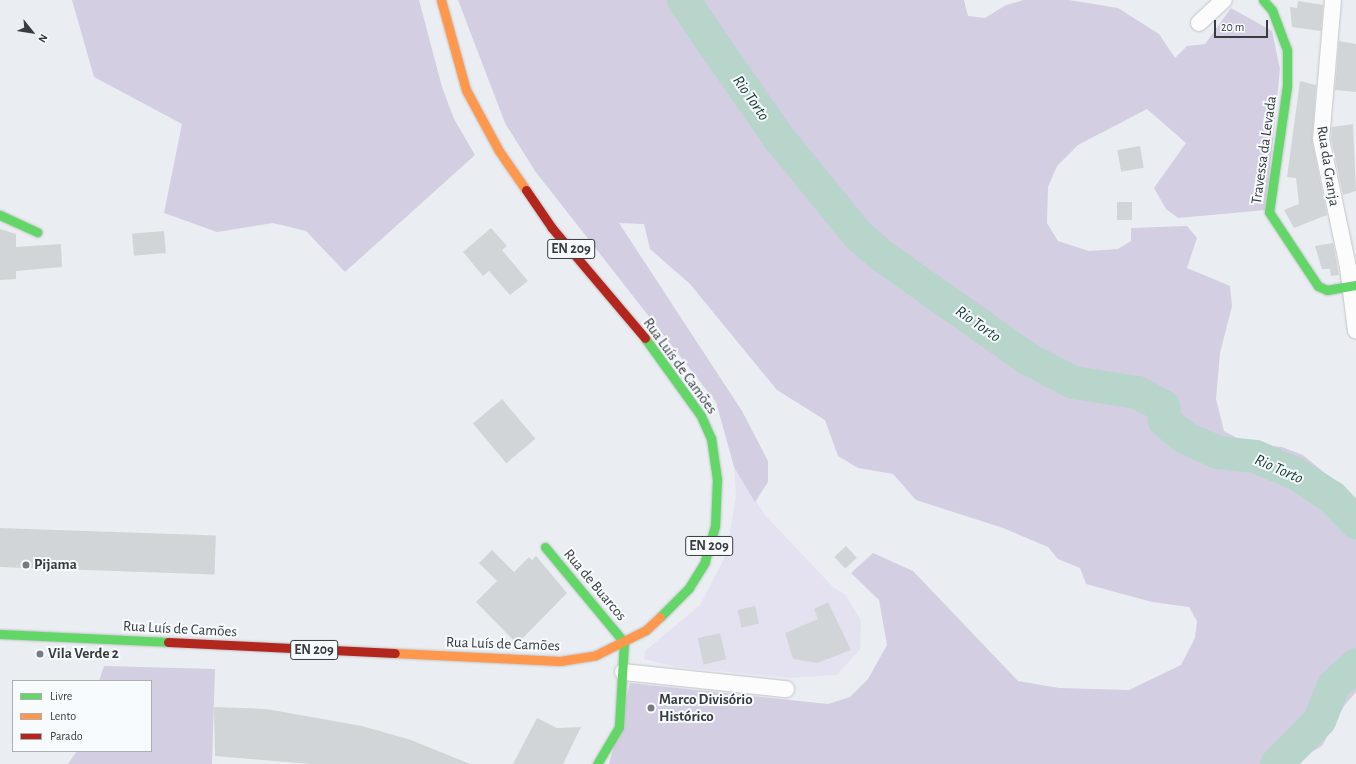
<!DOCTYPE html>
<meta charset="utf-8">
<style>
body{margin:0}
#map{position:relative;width:1356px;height:764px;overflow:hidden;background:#eaeef2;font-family:"Alegreya Sans",sans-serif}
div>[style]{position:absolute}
.green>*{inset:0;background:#e4e1f1}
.forest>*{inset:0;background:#d3cee2}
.river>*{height:33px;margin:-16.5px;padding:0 16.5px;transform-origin:16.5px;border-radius:16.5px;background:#b7d5cb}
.building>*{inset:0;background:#d1d5d7;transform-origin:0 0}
.roads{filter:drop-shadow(0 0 1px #c1c4c7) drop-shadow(0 0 1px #c1c4c7)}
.street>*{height:16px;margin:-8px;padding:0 8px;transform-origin:8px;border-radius:8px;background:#fcfcfd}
.fast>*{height:9px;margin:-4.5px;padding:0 4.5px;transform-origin:4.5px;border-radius:4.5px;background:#63d668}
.slow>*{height:9px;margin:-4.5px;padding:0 4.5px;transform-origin:4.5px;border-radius:4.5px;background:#ff974d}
.jam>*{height:9px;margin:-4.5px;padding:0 4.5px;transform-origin:4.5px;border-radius:4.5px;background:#b3261e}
.dots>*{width:11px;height:11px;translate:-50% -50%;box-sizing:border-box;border:2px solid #f7fbfe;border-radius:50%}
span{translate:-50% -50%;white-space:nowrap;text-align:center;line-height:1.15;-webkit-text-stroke:4px #f7fbfe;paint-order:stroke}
.shield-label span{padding:1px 3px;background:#f7fbfe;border:1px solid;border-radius:3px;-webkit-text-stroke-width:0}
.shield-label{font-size:14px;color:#393c3f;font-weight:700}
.street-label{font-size:15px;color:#393c3f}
.poi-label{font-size:15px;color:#393c3f;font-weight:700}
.left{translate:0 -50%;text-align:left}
.water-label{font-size:16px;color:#11362a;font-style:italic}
.legend{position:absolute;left:12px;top:680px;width:140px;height:72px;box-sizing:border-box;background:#f7fbfe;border:1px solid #abafb2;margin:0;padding:5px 7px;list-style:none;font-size:12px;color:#393c3f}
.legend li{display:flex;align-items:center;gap:8px;height:20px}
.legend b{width:20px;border:1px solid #abafb2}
.north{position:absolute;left:12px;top:12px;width:40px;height:40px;-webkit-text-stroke:3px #f7fbfe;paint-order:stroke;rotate:120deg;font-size:11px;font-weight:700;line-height:16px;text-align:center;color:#393c3f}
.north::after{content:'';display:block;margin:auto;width:14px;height:18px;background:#393c3f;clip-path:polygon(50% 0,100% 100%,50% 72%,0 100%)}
.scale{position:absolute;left:1214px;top:20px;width:54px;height:18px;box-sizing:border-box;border:2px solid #393c3f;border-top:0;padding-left:5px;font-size:12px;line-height:14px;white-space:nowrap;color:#393c3f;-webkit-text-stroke:3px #f7fbfe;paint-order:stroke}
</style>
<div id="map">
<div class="green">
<i style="clip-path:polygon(734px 467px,765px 515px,833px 587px,846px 595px,861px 621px,860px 649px,837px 675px,791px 678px,677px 667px,644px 659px,645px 651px,700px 605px,727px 553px,736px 495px)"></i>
</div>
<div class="forest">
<i style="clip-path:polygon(72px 0,419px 0,442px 87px,454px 119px,475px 155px,345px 272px,306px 231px,273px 223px,217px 232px,164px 213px,182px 124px,94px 77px)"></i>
<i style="clip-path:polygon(458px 0,964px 0,968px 16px,985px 18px,1006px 5px,1024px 0,1069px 0,1118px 8px,1159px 34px,1175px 58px,1187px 46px,1205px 44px,1231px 8px,1272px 31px,1280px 69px,1266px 210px,1178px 218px,1166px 209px,1154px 188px,1186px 143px,1147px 109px,1078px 145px,1057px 166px,1048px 187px,1047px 223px,1058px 241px,1089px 251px,1118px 249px,1131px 241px,1131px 228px,1187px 226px,1197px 238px,1187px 268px,1230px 286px,1232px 306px,1220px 353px,1216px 399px,1224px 431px,1246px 443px,1282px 447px,1303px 455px,1356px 499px,1356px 692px,1344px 706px,1322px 746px,1291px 764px,609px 764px,630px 683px,828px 704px,850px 697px,868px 679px,887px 645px,879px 600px,851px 573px,873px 553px,913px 571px,1018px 681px,1059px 688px,1129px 690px,1181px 665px,1195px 638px,1197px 621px,1189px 607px,1152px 602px,1086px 584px,1080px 568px,1058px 559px,1048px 547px,1003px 528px,916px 500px,893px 474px,858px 468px,838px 456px,825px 420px,777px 390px,690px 284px,650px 249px,644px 224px,619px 223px,742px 411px,768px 461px,768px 482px,755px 502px,734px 467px,716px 402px,535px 171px,505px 123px)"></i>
<i style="clip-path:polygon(104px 666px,215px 669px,212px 764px,68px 764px,77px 751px,151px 751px,151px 681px,99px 681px)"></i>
</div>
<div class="river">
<i style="left:683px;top:0;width:167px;rotate:55.3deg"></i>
<i style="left:778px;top:137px;width:125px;rotate:50.8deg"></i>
<i style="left:857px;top:234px;width:32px;rotate:41deg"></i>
<i style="left:881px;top:255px;width:179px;rotate:35.2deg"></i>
<i style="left:1027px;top:358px;width:52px;rotate:27.6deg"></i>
<i style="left:1073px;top:382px;width:65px;rotate:8.9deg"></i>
<i style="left:1137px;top:392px;width:30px;rotate:28deg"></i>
<i style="left:1163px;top:406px;width:14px;rotate:86deg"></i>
<i style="left:1164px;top:420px;width:26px;rotate:40deg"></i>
<i style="left:1184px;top:437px;width:36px;rotate:24deg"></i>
<i style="left:1217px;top:452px;width:38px;rotate:6deg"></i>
<i style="left:1255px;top:456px;width:43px;rotate:23deg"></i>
<i style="left:1295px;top:473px;width:44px;rotate:33deg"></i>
<i style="left:1332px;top:497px;width:35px;rotate:47deg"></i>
<i style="left:1276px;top:764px;width:62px;rotate:-45.7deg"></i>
<i style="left:1319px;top:720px;width:38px;rotate:-68deg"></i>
<i style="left:1333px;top:685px;width:31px;rotate:-42deg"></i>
</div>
<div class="building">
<i style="clip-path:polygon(1298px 1px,1323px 5px,1321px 31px,1292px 27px,1290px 7px,1297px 8px)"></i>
<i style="clip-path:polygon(1339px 41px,1356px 44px,1356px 92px,1335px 90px)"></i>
<i style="clip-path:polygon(1300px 81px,1316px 85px,1312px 141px,1327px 215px,1294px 228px,1284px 210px,1299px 204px,1296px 178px,1287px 177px)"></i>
<i style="clip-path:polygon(1353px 124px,1356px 191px,1343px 195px,1331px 138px,1332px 127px)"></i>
<i style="left:1140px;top:146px;width:22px;height:23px;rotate:80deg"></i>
<i style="left:1117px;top:202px;width:15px;height:18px"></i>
<i style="clip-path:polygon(491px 228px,507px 246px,502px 250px,528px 281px,510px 295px,489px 271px,483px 276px,463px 252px)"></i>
<i style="clip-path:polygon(0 229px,16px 234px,16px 247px,61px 244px,62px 267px,16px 271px,16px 279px,0 280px)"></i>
<i style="left:164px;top:231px;width:22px;height:32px;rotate:85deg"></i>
<i style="clip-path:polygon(1333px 243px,1339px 275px,1331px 276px,1330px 269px,1322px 269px,1315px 246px)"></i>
<i style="left:502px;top:399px;width:52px;height:38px;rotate:50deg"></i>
<i style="left:0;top:528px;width:216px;height:39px;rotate:2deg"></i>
<i style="left:846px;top:546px;width:16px;height:16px;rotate:47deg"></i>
<i style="clip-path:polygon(492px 550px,514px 572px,529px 557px,532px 560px,536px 556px,567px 593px,517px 644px,476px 602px,497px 581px,479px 563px)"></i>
<i style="clip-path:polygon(828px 602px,851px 650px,817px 663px,793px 659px,785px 633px,818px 619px,814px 609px)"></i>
<i style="left:755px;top:606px;width:18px;height:18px;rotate:77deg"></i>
<i style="left:720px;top:633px;width:27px;height:23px;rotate:77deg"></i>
<i style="clip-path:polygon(214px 707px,266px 709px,362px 726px,411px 740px,470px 764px,311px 764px,215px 756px)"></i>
<i style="clip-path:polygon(537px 718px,557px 728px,581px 727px,563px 764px,513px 764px)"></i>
</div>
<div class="roads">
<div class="street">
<i style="left:1333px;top:0;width:140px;rotate:94.9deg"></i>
<i style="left:1321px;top:139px;width:131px;rotate:78.1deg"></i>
<i style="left:1348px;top:267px;width:64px;rotate:82.9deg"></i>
<i style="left:1199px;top:23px;width:34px;rotate:-43deg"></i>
<i style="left:623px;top:672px;width:164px;rotate:6deg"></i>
</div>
<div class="fast">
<i style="left:1263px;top:0;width:13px;rotate:48deg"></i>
<i style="left:1272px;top:10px;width:43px;rotate:69.4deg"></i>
<i style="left:1287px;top:50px;width:36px;rotate:90deg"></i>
<i style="left:1287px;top:86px;width:127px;rotate:98.1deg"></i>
<i style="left:1269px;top:212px;width:89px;rotate:56.5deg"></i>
<i style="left:1318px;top:286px;width:10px;rotate:24deg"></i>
<i style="left:1327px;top:290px;width:29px;rotate:-10deg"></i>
<i style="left:0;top:215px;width:41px;rotate:24.7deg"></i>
<i style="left:645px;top:338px;width:96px;rotate:54.3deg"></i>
<i style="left:701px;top:416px;width:24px;rotate:66deg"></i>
<i style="left:711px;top:438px;width:41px;rotate:81.7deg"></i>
<i style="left:717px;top:479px;width:47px;rotate:92.4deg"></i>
<i style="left:715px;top:526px;width:37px;rotate:106deg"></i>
<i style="left:705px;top:562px;width:31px;rotate:122deg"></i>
<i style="left:689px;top:588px;width:41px;rotate:135deg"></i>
<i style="left:545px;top:547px;width:124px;rotate:50.3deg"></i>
<i style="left:624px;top:642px;width:85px;rotate:93.4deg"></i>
<i style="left:619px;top:727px;width:43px;rotate:120.7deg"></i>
<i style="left:0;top:634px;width:168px;rotate:2.7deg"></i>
</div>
<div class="slow">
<i style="left:441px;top:0;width:93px;rotate:74.5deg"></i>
<i style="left:466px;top:90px;width:69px;rotate:61.6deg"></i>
<i style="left:499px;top:151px;width:47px;rotate:55.3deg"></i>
<i style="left:395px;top:653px;width:165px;rotate:2.8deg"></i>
<i style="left:560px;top:661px;width:36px;rotate:-9deg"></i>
<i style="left:596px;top:655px;width:56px;rotate:-26.6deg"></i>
<i style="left:646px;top:630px;width:19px;rotate:-43deg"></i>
</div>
<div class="jam">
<i style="left:526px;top:190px;width:46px;rotate:55.6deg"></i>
<i style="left:552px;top:228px;width:144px;rotate:49.8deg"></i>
<i style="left:168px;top:642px;width:227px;rotate:2.8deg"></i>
</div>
</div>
<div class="dots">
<i style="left:26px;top:565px;background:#777a7e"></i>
<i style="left:40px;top:654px;background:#777a7e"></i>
<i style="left:651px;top:708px;background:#777a7e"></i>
</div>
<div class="shield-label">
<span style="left:571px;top:249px">EN 209</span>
<span style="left:709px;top:546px">EN 209</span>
<span style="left:314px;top:650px">EN 209</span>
</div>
<div class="street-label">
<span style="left:1264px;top:150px;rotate:-82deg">Travessa da Levada</span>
<span style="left:1328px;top:166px;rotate:81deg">Rua da Granja</span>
<span style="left:680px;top:366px;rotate:54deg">Rua Luís de Camões</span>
<span style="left:595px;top:585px;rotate:50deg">Rua de Buarcos</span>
<span style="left:180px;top:629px;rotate:3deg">Rua Luís de Camões</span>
<span style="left:503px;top:644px;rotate:2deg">Rua Luís de Camões</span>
</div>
<div class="poi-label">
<span class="left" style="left:34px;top:565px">Pijama</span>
<span class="left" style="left:48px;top:654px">Vila Verde 2</span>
<span class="left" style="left:659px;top:708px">Marco Divisório<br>Histórico</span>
</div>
<div class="water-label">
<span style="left:751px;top:98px;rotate:55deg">Rio Torto</span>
<span style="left:978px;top:324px;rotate:35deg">Rio Torto</span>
<span style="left:1279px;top:469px;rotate:24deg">Rio Torto</span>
</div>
<ul class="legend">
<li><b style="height:5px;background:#63d668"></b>Livre</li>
<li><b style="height:5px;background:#ff974d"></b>Lento</li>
<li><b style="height:5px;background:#b3261e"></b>Parado</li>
</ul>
<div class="north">N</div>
<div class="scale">20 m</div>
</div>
